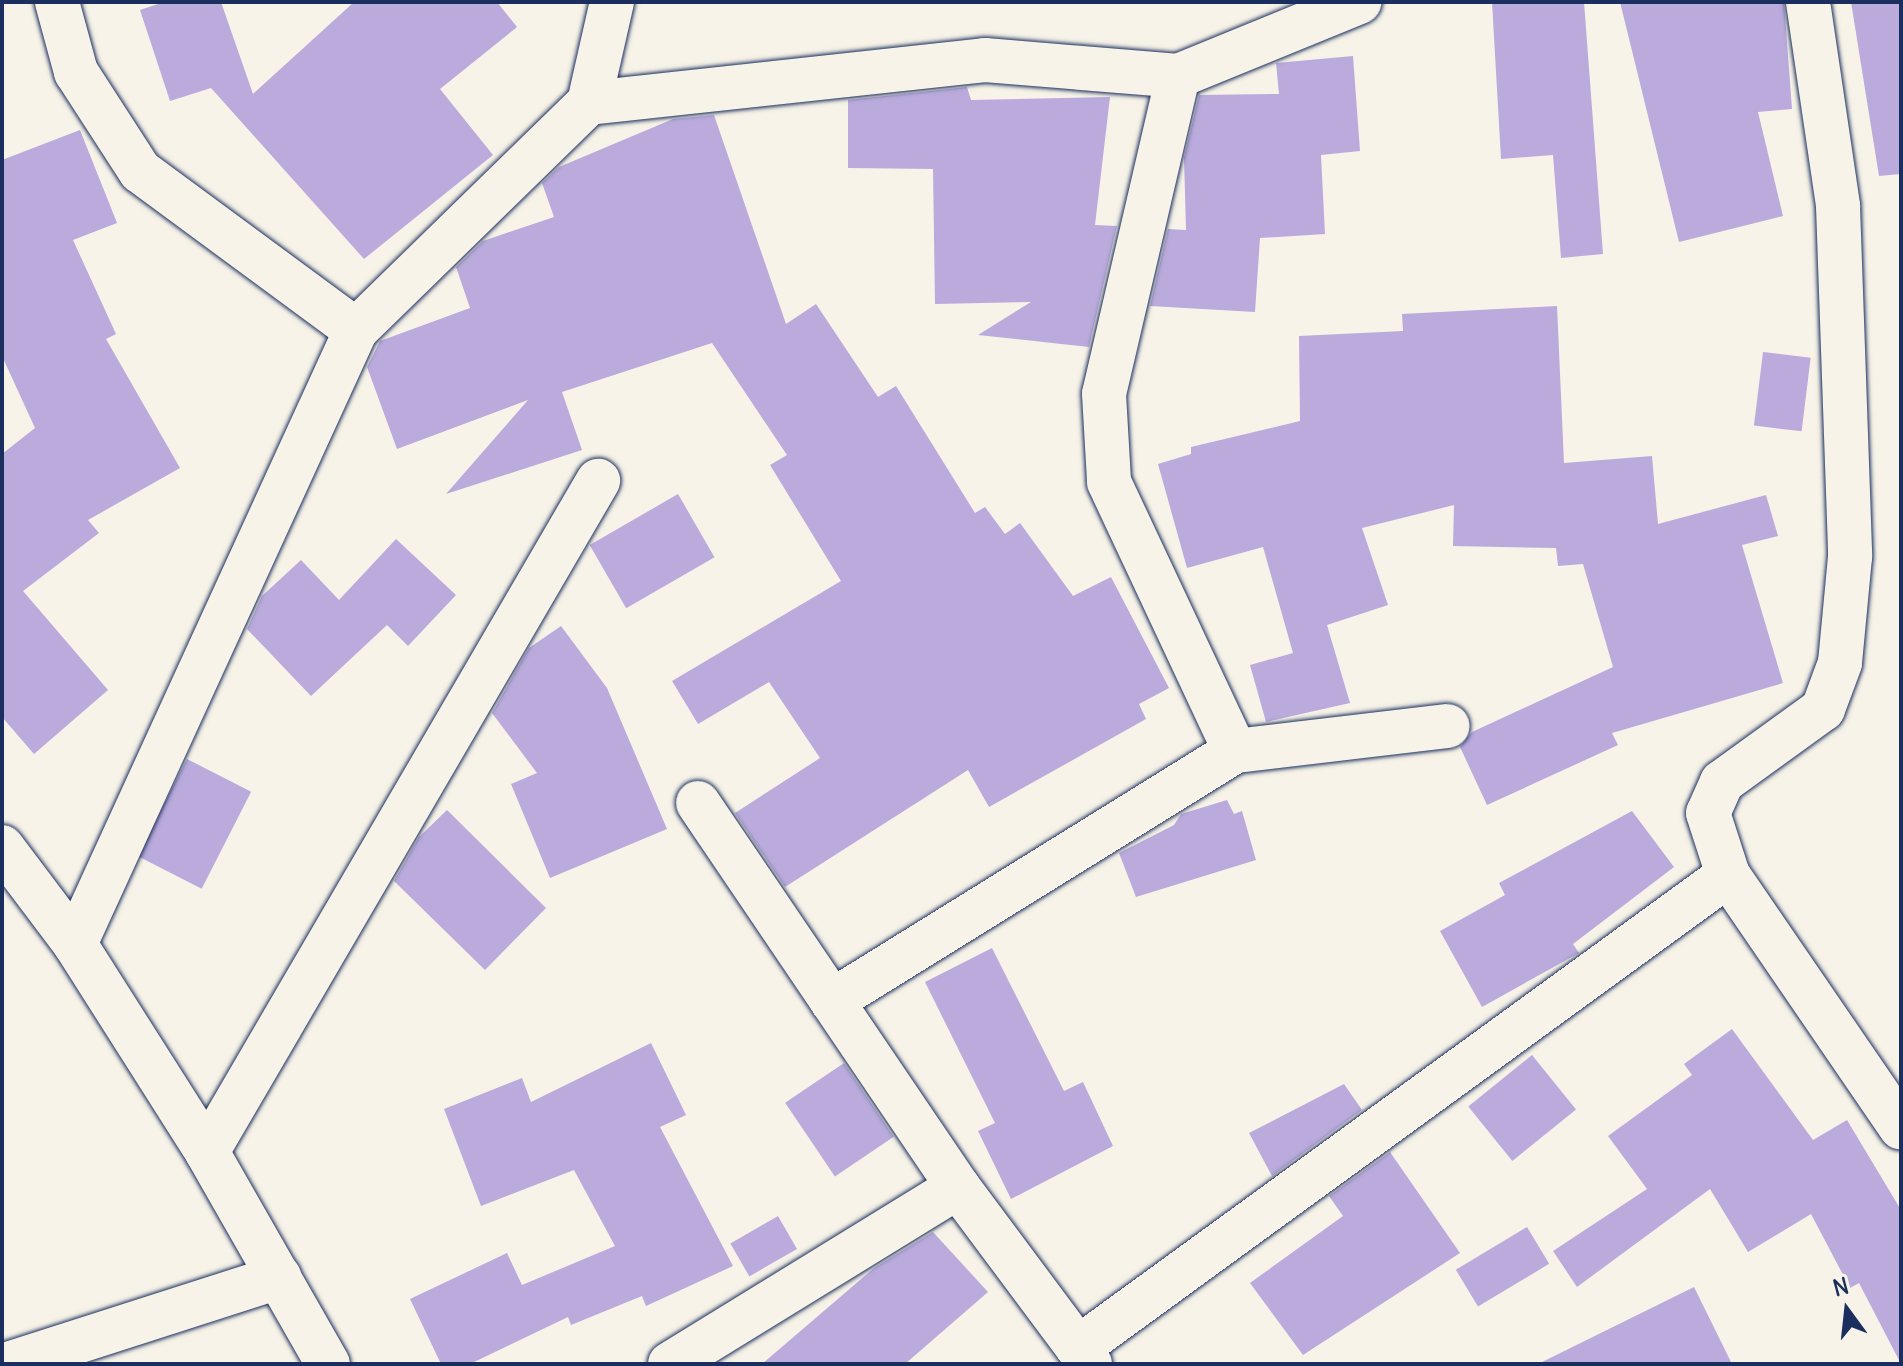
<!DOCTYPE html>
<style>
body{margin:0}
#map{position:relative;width:1903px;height:1366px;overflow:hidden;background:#f7f3e8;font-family:Delius,sans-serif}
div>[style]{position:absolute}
.building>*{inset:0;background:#baabdc;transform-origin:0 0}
.roads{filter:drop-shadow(0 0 2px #1b2f5e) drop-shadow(0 0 2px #1b2f5e)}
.minor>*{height:44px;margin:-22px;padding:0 22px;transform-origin:22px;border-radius:22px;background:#f7f3e8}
span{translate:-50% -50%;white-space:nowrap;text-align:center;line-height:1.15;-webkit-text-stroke:6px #f7f3e8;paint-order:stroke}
.frame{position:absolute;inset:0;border:4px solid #1b2f5e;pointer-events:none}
.north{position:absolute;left:1807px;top:1270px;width:80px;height:80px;-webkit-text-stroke:6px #f7f3e8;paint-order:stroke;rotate:345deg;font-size:22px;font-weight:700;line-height:32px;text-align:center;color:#1b2f5e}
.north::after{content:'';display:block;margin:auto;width:28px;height:36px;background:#1b2f5e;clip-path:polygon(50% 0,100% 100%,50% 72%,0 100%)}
</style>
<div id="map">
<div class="building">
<i style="clip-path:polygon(164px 2px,221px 2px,253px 94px,354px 2px,497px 2px,517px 27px,440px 89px,493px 155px,364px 259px,211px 88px,170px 101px,140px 10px)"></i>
<i style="clip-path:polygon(1492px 2px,1584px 2px,1603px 254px,1561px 258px,1553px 155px,1501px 159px)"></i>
<i style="clip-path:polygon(1620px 2px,1784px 2px,1792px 109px,1758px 112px,1783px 216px,1679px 242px)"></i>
<i style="clip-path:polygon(1851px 2px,1901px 2px,1901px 174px,1879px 176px)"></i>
<i style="clip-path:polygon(1353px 56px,1360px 151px,1321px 155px,1325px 234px,1260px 238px,1255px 312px,1150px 306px,1168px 229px,1186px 230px,1184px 158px,1199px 95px,1279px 94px,1276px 63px)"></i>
<i style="clip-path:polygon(967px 87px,971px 100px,1110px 97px,1095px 225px,1117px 226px,1089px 347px,978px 335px,1031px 302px,935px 304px,933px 169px,848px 168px,848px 100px)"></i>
<i style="clip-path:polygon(714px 115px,786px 324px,816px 304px,878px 397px,896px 386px,975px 513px,985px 507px,1005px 534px,1020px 523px,1073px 596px,1111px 577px,1169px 688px,1139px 704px,1146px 719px,989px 807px,968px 770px,785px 887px,735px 813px,820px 758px,769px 682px,698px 724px,672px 681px,841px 581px,770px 465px,787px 455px,712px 343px,562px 392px,582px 450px,446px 494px,528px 400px,397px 449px,367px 367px,380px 341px,470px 308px,456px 267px,483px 241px,554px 217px,542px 183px,559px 167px,673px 119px)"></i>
<i style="clip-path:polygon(80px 130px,117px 223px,73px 240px,116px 334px,106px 339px,180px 468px,88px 520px,99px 533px,23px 591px,108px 690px,34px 754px,2px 717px,2px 454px,35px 428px,2px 356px,2px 160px)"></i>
<i style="clip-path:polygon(1557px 306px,1564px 463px,1652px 456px,1658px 524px,1766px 495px,1778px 536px,1742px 545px,1783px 683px,1612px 733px,1618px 745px,1487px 805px,1460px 747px,1472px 732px,1613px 667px,1583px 564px,1558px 566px,1556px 548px,1453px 546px,1454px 505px,1362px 528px,1388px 605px,1327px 625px,1350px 703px,1266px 722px,1250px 665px,1293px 653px,1263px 547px,1187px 568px,1158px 464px,1191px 454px,1191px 447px,1300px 421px,1299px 336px,1403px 331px,1402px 314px)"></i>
<i style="left:1763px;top:352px;width:48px;height:74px;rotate:7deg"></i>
<i style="left:678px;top:494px;width:73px;height:102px;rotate:60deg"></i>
<i style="clip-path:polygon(396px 539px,456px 595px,408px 646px,387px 625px,311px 696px,247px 629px,262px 596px,301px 560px,339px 600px)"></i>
<i style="clip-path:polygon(561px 626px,607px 688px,667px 829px,550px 878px,511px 784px,537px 773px,492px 713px,529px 648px)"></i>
<i style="left:187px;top:759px;width:72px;height:109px;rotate:27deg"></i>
<i style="clip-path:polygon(1227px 800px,1234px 814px,1242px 811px,1256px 860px,1136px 897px,1119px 853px,1174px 825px,1181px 814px)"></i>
<i style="clip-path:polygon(447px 810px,546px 908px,485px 970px,394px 881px,419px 837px)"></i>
<i style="clip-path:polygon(1632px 811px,1674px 867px,1573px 944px,1579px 953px,1482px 1007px,1440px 931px,1505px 895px,1499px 883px)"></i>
<i style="clip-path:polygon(992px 948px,1064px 1091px,1083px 1082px,1113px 1146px,1011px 1199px,978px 1131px,995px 1123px,925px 982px)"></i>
<i style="clip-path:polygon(1732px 1029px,1813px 1140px,1847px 1120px,1901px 1210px,1901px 1364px,1859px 1283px,1850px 1288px,1811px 1214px,1748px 1252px,1710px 1189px,1577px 1287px,1553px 1251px,1647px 1189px,1608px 1136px,1692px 1075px,1684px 1064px)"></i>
<i style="clip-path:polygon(651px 1043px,686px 1115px,660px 1127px,733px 1266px,646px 1306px,642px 1296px,571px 1325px,568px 1317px,470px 1364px,441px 1364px,410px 1299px,507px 1253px,522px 1285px,615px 1246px,574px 1170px,481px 1206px,444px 1109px,522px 1078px,531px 1102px)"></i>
<i style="left:1532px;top:1055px;width:70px;height:82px;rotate:51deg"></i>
<i style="left:844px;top:1063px;width:89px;height:71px;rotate:56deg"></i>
<i style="clip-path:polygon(1344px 1084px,1362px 1110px,1272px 1176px,1249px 1133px)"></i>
<i style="clip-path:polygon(1390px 1152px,1460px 1253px,1303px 1355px,1250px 1283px,1343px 1216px,1329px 1196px)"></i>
<i style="left:778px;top:1216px;width:38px;height:55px;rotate:60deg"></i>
<i style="left:1527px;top:1227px;width:43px;height:83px;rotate:59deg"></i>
<i style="clip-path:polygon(933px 1232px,988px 1292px,905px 1364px,762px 1364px,874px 1268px)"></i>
<i style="clip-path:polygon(1694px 1287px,1732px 1364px,1538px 1364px)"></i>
</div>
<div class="roads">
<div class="minor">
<i style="left:57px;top:2px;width:73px;rotate:74.8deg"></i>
<i style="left:76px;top:72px;width:118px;rotate:57.1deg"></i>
<i style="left:140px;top:171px;width:268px;rotate:36.4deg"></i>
<i style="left:356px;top:330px;width:325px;rotate:-44.3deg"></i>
<i style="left:589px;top:103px;width:104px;rotate:-77.2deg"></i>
<i style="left:1808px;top:2px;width:206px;rotate:81.6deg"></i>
<i style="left:1838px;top:206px;width:351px;rotate:88deg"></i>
<i style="left:1850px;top:557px;width:106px;rotate:95.4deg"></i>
<i style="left:1840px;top:663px;width:49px;rotate:110.3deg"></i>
<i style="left:1823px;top:709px;width:125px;rotate:144.1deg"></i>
<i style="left:1722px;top:782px;width:34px;rotate:114deg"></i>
<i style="left:1708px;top:813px;width:65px;rotate:72.1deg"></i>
<i style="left:1728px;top:875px;width:306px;rotate:55.6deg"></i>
<i style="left:1178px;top:76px;width:326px;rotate:103.1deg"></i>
<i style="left:1104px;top:394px;width:88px;rotate:86.7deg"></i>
<i style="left:1109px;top:482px;width:297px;rotate:64.9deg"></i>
<i style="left:589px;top:103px;width:398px;rotate:-6.2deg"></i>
<i style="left:985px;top:60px;width:194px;rotate:4.7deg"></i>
<i style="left:1178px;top:76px;width:196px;rotate:-22.2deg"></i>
<i style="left:698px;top:803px;width:464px;rotate:55.9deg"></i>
<i style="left:958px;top:1187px;width:221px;rotate:53.3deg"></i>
<i style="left:2px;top:847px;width:121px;rotate:53deg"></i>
<i style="left:75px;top:944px;width:246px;rotate:57.6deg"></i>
<i style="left:207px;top:1152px;width:244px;rotate:60.3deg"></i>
<i style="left:75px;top:944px;width:675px;rotate:-65.41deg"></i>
<i style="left:832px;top:1001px;width:474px;rotate:-31.8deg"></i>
<i style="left:1235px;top:751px;width:214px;rotate:-6.7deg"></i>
<i style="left:207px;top:1152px;width:777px;rotate:-59.77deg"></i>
<i style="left:1078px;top:1348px;width:804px;rotate:-36.04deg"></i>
<i style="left:8px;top:1364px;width:285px;rotate:-17.8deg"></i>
<i style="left:670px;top:1364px;width:338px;rotate:-31.6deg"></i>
</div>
</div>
<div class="frame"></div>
<div class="north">N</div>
</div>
